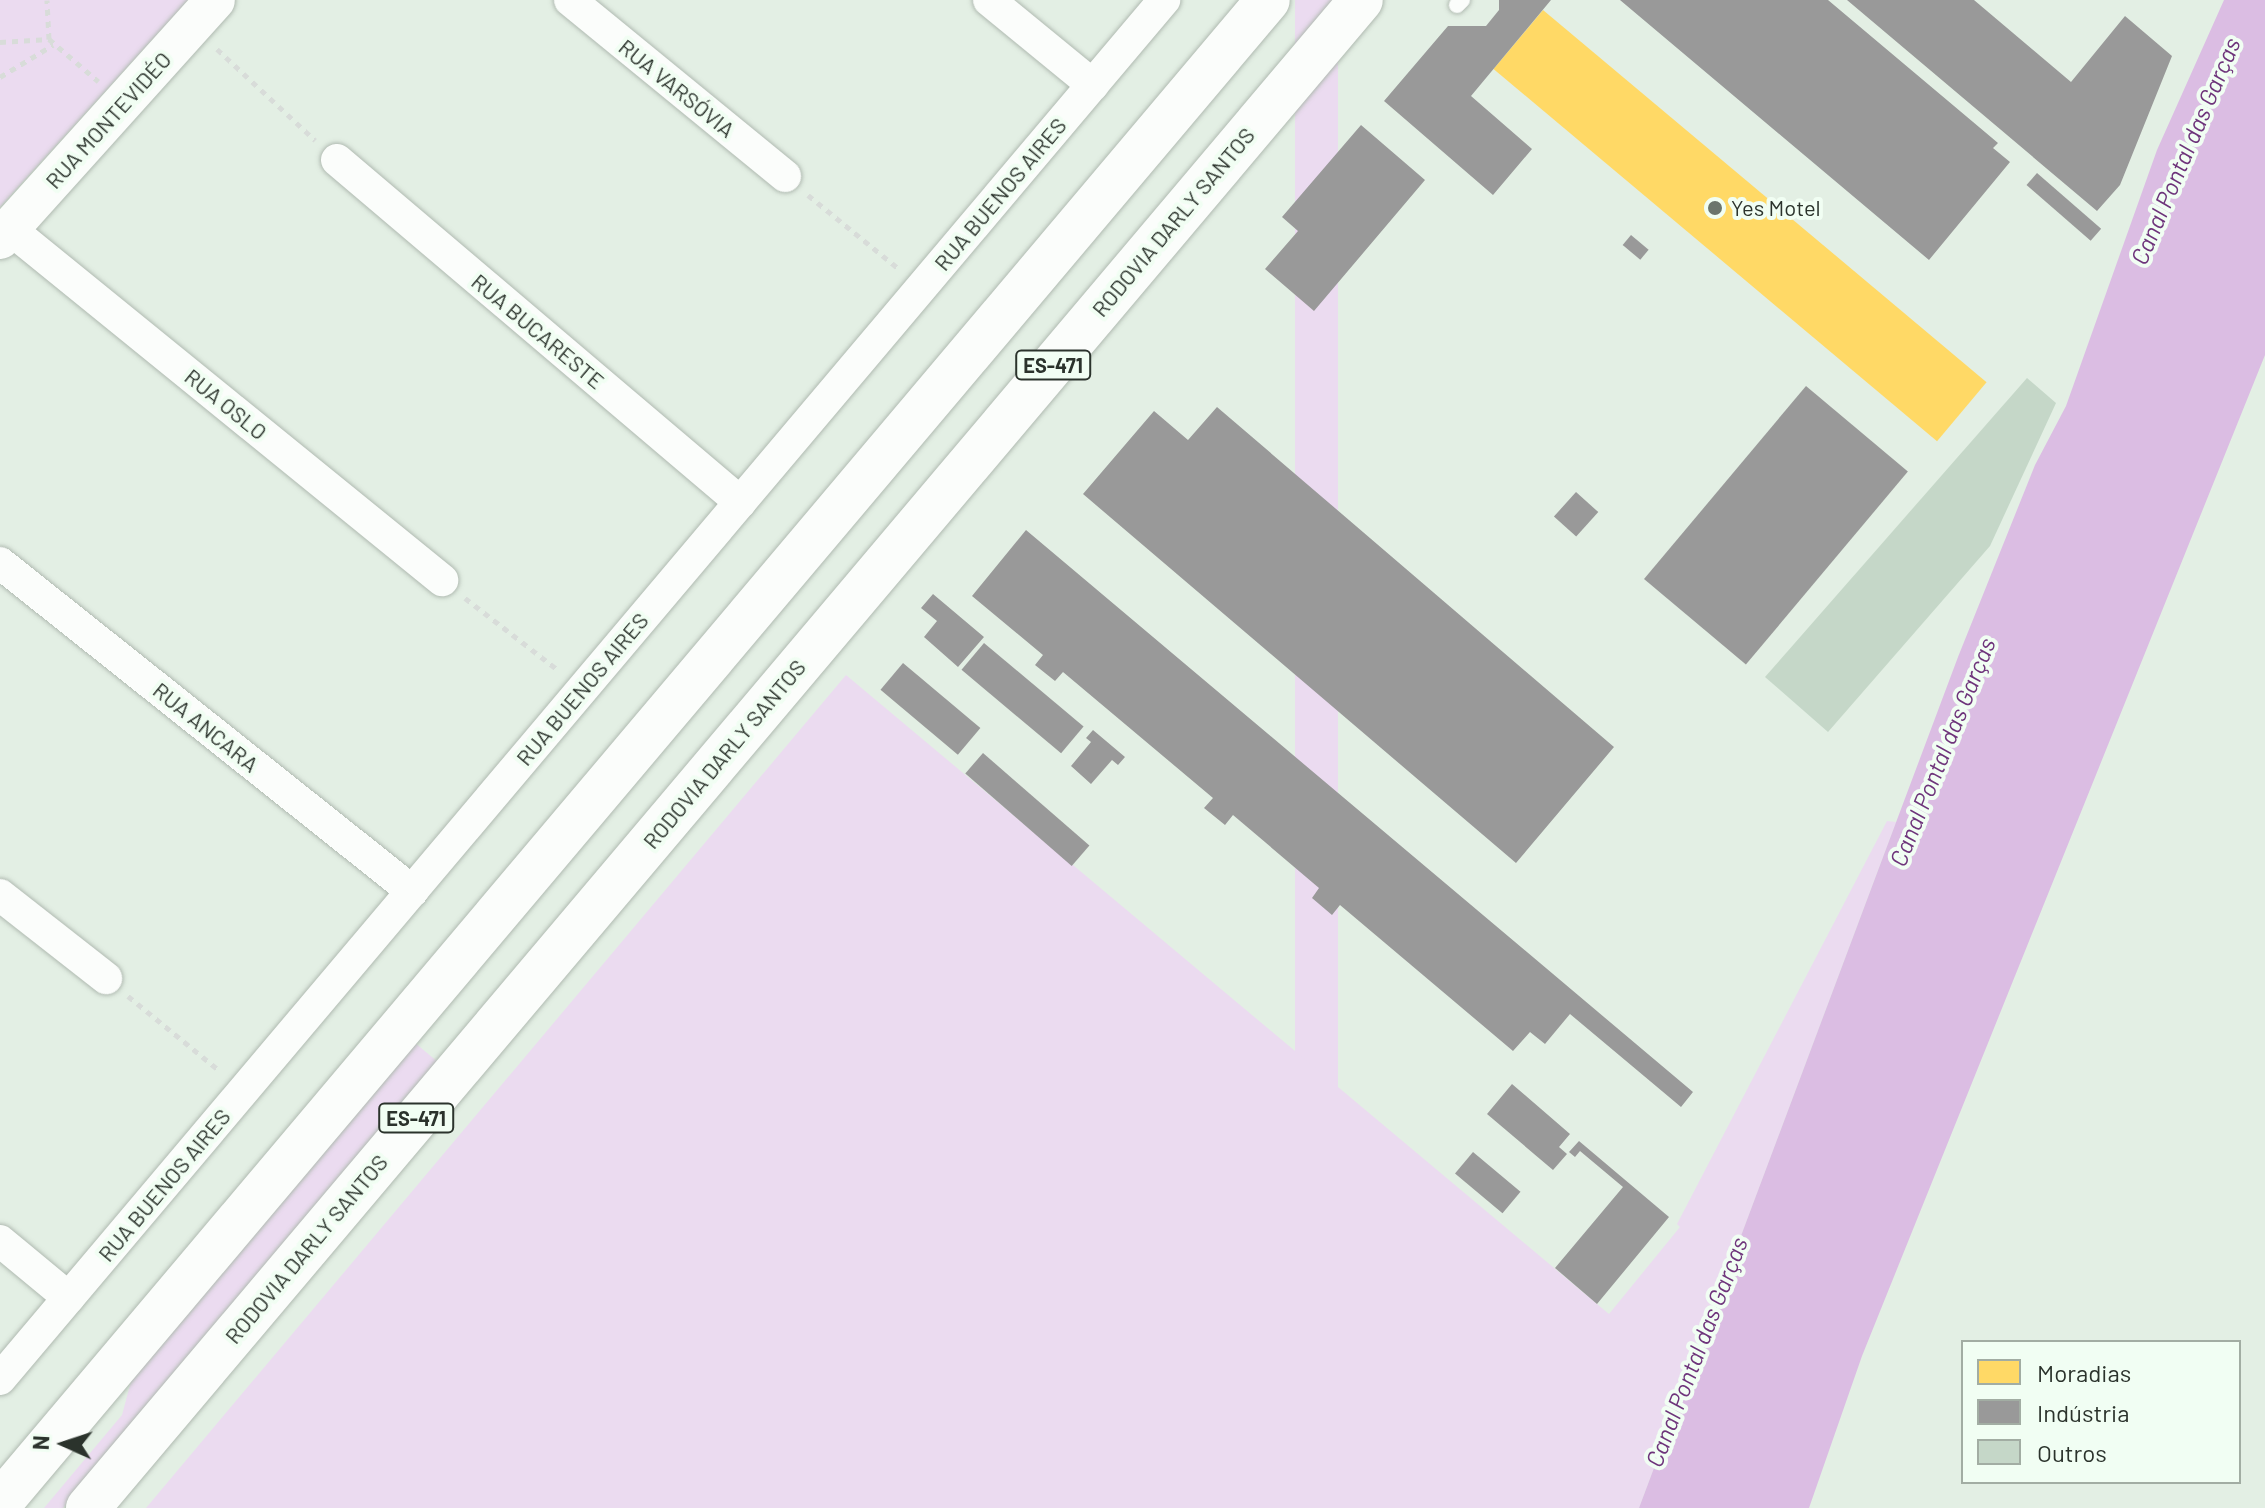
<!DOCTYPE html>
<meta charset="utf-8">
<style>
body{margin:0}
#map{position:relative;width:2265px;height:1508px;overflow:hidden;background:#e3efe4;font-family:Barlow,sans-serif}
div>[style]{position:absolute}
.green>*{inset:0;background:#ebdbf0;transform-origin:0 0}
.water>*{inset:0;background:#dbbde3}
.homes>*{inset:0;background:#ffd966;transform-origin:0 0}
.industry>*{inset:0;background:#999;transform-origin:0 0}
.building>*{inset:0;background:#c5d7c8}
.path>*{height:5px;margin-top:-2.5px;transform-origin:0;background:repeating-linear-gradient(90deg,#d8dcd9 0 6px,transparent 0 12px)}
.roads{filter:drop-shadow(0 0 2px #b0bab1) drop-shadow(0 0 2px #b0bab1)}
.service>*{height:16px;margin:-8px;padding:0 8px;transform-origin:8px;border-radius:8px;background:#fbfdfb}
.minor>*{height:32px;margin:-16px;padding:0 16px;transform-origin:16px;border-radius:16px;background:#fbfdfb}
.tertiary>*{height:40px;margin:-20px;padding:0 20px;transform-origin:20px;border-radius:20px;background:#fbfdfb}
.primary>*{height:44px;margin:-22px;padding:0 22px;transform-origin:22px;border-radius:22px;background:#fbfdfb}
.dots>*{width:22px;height:22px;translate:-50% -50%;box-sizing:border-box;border:4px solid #f1fef3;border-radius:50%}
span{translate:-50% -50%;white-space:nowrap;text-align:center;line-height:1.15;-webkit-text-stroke:8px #f1fef3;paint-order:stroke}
.shield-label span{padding:2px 6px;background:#f1fef3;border:2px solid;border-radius:6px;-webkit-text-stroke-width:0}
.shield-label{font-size:20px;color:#2b332c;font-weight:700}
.street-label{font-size:22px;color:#2b332c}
.poi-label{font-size:22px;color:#2b332c}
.left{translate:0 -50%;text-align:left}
.water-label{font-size:24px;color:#6e347b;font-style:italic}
.legend{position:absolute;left:1961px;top:1340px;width:280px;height:144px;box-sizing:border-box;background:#f1fef3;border:2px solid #a2ada3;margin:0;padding:10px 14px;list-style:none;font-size:24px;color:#2b332c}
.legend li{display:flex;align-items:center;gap:16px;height:40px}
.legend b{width:40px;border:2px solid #a2ada3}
.north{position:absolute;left:24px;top:1404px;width:80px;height:80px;-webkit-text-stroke:6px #f1fef3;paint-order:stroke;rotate:273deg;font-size:22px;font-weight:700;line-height:32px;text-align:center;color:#2b332c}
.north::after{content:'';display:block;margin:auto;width:28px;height:36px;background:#2b332c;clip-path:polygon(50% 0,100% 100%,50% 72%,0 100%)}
</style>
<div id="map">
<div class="green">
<i style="clip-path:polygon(0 0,188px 0,0 207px)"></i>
<i style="left:1295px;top:0;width:43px;height:1349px"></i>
<i style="clip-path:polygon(846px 675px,1609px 1314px,1680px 1227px,1677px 1224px,1887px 821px,1896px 822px,1639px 1508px,146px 1508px)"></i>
<i style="clip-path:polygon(414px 1042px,439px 1063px,63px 1508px,44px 1508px,122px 1415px,133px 1374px)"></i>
</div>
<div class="water">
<i style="clip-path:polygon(2224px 0,2265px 0,2265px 355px,1862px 1356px,1809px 1508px,1639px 1508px,1958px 657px,2035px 465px,2066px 406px,2157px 150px)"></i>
</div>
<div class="homes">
<i style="left:1543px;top:10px;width:579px;height:77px;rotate:40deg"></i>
</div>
<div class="industry">
<i style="clip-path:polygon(1499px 0,1551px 0,1471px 96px,1532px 149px,1493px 195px,1384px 101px,1448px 26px,1486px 26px,1499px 10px)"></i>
<i style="clip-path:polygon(1620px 0,1828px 0,1998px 143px,1993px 148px,2010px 162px,1929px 260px)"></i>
<i style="clip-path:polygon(1847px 0,1974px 0,2071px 82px,2125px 16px,2172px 56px,2120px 185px,2097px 211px)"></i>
<i style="clip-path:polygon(1361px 125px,1425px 180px,1314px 311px,1265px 269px,1298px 231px,1282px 217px)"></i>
<i style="left:2037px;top:173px;width:85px;height:16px;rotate:41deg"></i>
<i style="left:1631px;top:235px;width:23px;height:13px;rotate:40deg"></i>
<i style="left:1806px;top:386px;width:133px;height:252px;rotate:40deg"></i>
<i style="clip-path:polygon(1217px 407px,1614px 747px,1516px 863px,1083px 494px,1154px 411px,1188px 440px)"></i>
<i style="left:1576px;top:492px;width:30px;height:33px;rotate:42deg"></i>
<i style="clip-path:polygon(1026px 530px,1693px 1092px,1681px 1107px,1570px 1014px,1545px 1044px,1530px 1032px,1513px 1051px,1340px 905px,1332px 915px,1312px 898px,1319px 888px,1233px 815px,1225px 825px,1204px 808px,1213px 798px,1063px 672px,1055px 681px,1035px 665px,1043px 655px,972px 596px)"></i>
<i style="clip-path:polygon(933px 594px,984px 637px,958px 667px,924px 637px,937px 621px,921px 608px)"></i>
<i style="left:984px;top:643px;width:130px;height:35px;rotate:40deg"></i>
<i style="left:903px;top:663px;width:101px;height:35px;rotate:40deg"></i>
<i style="clip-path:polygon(1093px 730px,1125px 757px,1118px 765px,1112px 760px,1091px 784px,1071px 766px,1091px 742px,1086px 738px)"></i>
<i style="left:983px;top:753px;width:141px;height:27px;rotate:41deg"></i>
<i style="clip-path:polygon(1512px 1084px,1570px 1134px,1559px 1147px,1567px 1154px,1553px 1170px,1487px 1114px)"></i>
<i style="clip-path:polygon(1579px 1141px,1669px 1217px,1597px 1304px,1555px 1268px,1623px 1187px,1580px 1151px,1575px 1157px,1569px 1152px)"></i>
<i style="left:1473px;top:1152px;width:62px;height:28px;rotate:40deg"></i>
</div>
<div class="building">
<i style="clip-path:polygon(2027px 378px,2056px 403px,1990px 546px,1828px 732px,1765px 677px)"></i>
</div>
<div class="path">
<i style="left:49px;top:39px;width:65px;rotate:40.6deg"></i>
<i style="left:0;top:42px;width:49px;rotate:-3.5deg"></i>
<i style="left:49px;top:39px;width:39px;rotate:-93deg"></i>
<i style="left:217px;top:49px;width:134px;rotate:42.9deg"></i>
<i style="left:0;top:77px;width:62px;rotate:-31.1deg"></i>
<i style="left:808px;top:195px;width:117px;rotate:39.1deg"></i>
<i style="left:465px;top:598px;width:118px;rotate:37.7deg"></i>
<i style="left:128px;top:996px;width:119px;rotate:39.2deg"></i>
</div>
<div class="roads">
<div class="service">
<i style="left:1457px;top:5px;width:7px;rotate:-45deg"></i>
</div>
<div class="minor">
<i style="left:570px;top:0;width:278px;rotate:39.3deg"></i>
<i style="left:989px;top:0;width:134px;rotate:39.3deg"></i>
<i style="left:337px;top:160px;width:529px;rotate:40.32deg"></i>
<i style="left:10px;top:229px;width:557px;rotate:39.09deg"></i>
<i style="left:0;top:563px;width:527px;rotate:38.52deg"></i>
<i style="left:0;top:895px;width:135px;rotate:38.1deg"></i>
<i style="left:0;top:1241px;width:89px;rotate:39.6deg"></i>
<i style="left:0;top:1379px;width:1805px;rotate:-49.83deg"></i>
</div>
<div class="tertiary">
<i style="left:0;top:239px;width:321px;rotate:-48deg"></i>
</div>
<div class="primary">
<i style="left:0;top:1503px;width:1966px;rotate:-49.85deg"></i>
<i style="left:88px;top:1508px;width:1973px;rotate:-49.83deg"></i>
</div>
</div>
<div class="dots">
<i style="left:1715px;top:208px;background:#6b756c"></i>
</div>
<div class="shield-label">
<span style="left:1053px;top:365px">ES-471</span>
<span style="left:416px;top:1118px">ES-471</span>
</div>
<div class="street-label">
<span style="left:677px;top:88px;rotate:39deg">RUA VARSÓVIA</span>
<span style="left:108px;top:120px;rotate:-48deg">RUA MONTEVIDÉO</span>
<span style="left:1000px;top:194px;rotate:-50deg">RUA BUENOS AIRES</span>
<span style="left:1173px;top:222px;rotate:-50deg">RODOVIA DARLY SANTOS</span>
<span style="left:538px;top:331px;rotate:40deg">RUA BUCARESTE</span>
<span style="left:226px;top:404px;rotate:39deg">RUA OSLO</span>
<span style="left:582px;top:689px;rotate:-50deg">RUA BUENOS AIRES</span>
<span style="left:206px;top:727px;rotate:39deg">RUA ANCARA</span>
<span style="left:724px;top:754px;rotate:-50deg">RODOVIA DARLY SANTOS</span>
<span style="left:164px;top:1185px;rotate:-50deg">RUA BUENOS AIRES</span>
<span style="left:306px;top:1249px;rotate:-50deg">RODOVIA DARLY SANTOS</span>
</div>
<div class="poi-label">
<span class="left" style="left:1731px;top:208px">Yes Motel</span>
</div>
<div class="water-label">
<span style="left:2185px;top:151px;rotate:-67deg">Canal Pontal das Garças</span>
<span style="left:1942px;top:752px;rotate:-68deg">Canal Pontal das Garças</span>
<span style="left:1696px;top:1352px;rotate:-69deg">Canal Pontal das Garças</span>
</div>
<ul class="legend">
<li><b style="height:22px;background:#ffd966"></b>Moradias</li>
<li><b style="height:22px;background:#999"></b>Indústria</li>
<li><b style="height:22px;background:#c5d7c8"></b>Outros</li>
</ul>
<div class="north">N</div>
</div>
